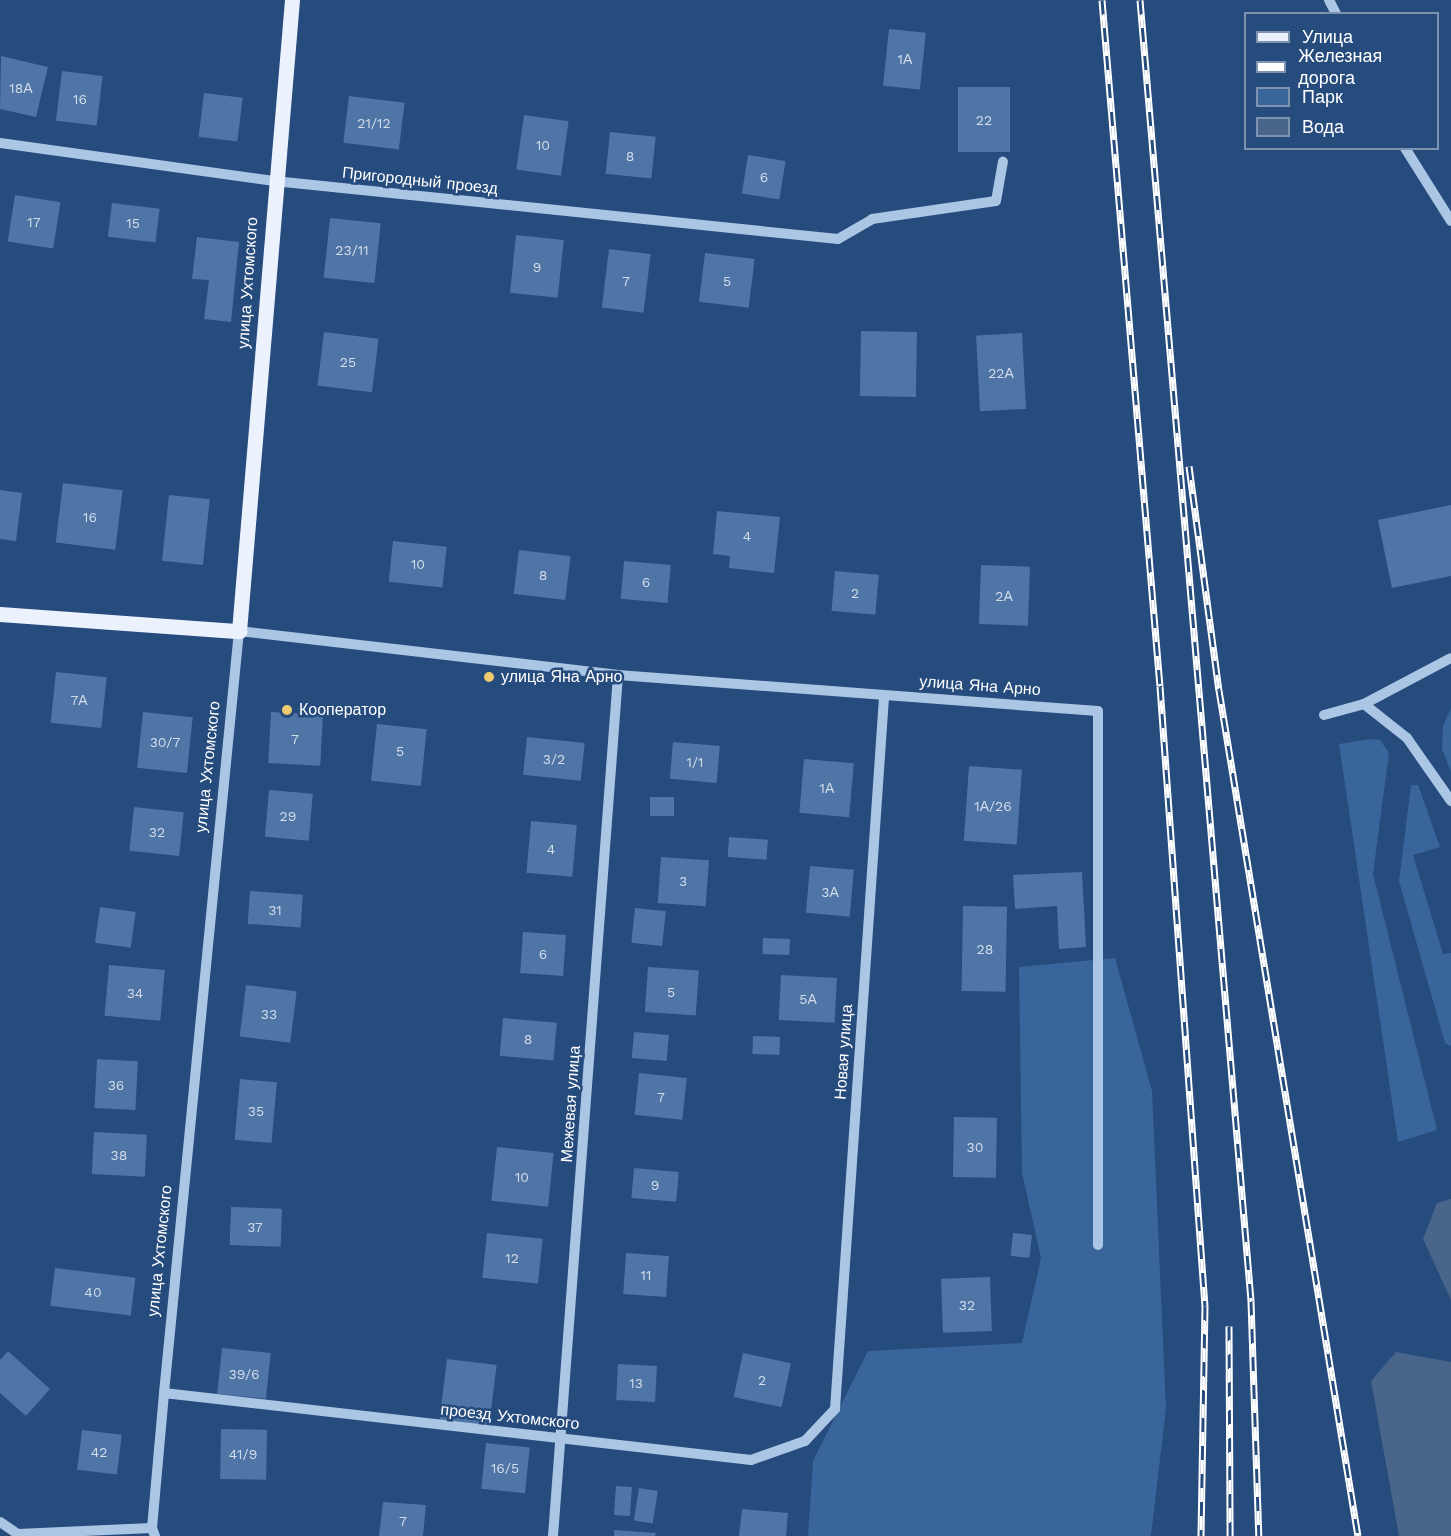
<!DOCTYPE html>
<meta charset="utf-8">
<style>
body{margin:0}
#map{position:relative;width:1451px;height:1536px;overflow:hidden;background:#264b7d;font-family:"Work Sans",sans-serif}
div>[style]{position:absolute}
.green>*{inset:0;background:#39659b}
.water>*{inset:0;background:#496589}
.building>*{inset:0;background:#4e75a6;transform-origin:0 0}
.minor>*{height:10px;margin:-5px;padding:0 5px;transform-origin:5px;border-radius:5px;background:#abc5e5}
.major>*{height:15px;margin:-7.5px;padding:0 7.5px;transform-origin:7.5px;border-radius:7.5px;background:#ecf2fd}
.rail>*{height:7px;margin-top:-3.5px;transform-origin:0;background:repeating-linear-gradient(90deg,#264b7d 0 14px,#fff 0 28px);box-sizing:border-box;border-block:2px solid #fff}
.dots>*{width:16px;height:16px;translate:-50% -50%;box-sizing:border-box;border:3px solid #264b7d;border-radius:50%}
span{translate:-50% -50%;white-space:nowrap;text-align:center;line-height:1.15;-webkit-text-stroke:5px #264b7d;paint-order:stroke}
.number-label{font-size:14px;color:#d3dce9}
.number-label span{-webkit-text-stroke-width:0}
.street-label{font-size:16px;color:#fff}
.poi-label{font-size:16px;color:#fff}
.left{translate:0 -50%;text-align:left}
.legend{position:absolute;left:1244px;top:12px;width:195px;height:138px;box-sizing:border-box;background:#264b7d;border:2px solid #7d93b1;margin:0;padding:8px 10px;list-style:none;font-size:18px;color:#fff}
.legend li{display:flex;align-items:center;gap:12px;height:30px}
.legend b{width:30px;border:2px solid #7d93b1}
</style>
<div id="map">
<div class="green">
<i style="clip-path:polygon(1451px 708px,1451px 772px,1442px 749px,1443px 726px)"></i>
<i style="clip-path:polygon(1370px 739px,1380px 740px,1389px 753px,1373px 874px,1437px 1130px,1398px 1142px,1339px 744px)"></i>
<i style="clip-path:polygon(1411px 785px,1418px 785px,1440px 847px,1413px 855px,1443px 954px,1451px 953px,1451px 1046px,1445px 1043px,1399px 881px)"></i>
<i style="clip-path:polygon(1115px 958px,1152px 1091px,1166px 1408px,1151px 1536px,808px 1536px,813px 1461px,868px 1351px,1022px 1343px,1041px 1258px,1022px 1173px,1019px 967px)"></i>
</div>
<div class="water">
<i style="clip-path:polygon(1451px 1199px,1451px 1300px,1423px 1239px,1437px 1203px)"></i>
<i style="clip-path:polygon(1396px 1352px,1451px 1362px,1451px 1536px,1399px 1536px,1371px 1381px)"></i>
</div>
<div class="building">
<i style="left:889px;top:29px;width:37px;height:57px;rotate:6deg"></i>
<i style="clip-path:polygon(1px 56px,48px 67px,36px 117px,0 109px)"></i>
<i style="left:62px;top:71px;width:41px;height:50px;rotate:7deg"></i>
<i style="left:958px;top:87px;width:52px;height:65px"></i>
<i style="left:204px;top:93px;width:39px;height:44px;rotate:7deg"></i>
<i style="left:349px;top:96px;width:56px;height:47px;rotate:7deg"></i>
<i style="left:524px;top:115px;width:45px;height:55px;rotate:8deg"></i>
<i style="left:610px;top:132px;width:46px;height:42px;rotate:6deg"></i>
<i style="left:748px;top:155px;width:38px;height:39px;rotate:9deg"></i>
<i style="left:15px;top:195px;width:46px;height:47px;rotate:9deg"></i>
<i style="left:112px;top:203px;width:48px;height:34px;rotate:7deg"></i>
<i style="left:330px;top:218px;width:51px;height:60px;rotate:6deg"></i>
<i style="left:516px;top:235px;width:48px;height:58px;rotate:6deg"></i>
<i style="clip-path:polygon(197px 237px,239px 242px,231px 322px,204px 319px,209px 280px,192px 279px)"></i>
<i style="left:609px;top:249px;width:42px;height:59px;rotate:7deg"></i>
<i style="left:705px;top:253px;width:50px;height:49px;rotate:7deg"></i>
<i style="left:861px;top:331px;width:56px;height:65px;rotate:1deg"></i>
<i style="left:324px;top:332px;width:55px;height:54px;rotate:7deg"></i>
<i style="left:1022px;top:333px;width:76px;height:46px;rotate:87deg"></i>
<i style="left:63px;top:483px;width:60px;height:60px;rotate:7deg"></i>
<i style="clip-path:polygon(0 490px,22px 493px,16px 541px,0 539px)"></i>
<i style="left:169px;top:495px;width:41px;height:66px;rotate:6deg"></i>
<i style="clip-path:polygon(1451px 505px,1451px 576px,1392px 588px,1378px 520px)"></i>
<i style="clip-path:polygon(717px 511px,780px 517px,774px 573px,729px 568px,730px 556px,713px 554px)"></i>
<i style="left:393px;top:541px;width:54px;height:41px;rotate:6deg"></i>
<i style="left:519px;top:550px;width:52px;height:44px;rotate:7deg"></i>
<i style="left:624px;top:561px;width:47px;height:38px;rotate:5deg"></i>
<i style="left:981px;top:565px;width:49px;height:59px;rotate:2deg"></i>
<i style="left:835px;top:571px;width:44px;height:40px;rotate:5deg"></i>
<i style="left:56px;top:672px;width:51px;height:51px;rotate:6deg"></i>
<i style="left:143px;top:712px;width:50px;height:56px;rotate:6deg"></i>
<i style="left:271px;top:712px;width:52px;height:51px;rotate:3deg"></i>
<i style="left:377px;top:724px;width:50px;height:57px;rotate:6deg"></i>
<i style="left:527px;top:737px;width:58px;height:38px;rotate:6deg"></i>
<i style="left:673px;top:742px;width:47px;height:37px;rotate:5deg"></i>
<i style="left:804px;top:759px;width:50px;height:54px;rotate:5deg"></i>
<i style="left:969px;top:766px;width:53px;height:75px;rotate:4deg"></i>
<i style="left:269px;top:790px;width:44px;height:47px;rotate:5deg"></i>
<i style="left:650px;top:797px;width:24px;height:19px"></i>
<i style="left:134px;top:807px;width:50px;height:44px;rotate:6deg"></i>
<i style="left:531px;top:821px;width:46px;height:52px;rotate:5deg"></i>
<i style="left:729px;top:837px;width:39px;height:20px;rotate:4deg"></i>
<i style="left:661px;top:857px;width:48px;height:46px;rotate:4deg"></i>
<i style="left:810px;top:866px;width:44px;height:47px;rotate:5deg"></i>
<i style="clip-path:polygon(1082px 872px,1086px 947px,1059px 949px,1057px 906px,1015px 909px,1013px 875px)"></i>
<i style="left:250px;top:891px;width:53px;height:33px;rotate:4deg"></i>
<i style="left:963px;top:906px;width:44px;height:85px;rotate:1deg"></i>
<i style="left:100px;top:907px;width:36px;height:36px;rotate:8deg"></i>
<i style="left:635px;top:908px;width:31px;height:35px;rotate:6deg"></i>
<i style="left:523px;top:932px;width:43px;height:41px;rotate:4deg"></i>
<i style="left:763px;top:938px;width:27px;height:16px;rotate:2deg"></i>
<i style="left:109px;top:965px;width:56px;height:51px;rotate:5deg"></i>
<i style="left:648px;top:967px;width:51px;height:45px;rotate:4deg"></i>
<i style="left:781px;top:975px;width:56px;height:45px;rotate:3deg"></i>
<i style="left:246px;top:985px;width:51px;height:52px;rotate:7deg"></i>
<i style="left:503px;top:1018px;width:54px;height:38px;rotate:5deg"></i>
<i style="left:634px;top:1032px;width:35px;height:26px;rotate:5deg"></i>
<i style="left:753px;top:1036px;width:27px;height:18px;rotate:2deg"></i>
<i style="left:97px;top:1059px;width:41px;height:49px;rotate:3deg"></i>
<i style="left:639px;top:1073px;width:48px;height:42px;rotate:6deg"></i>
<i style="left:240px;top:1079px;width:37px;height:61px;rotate:5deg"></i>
<i style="left:954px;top:1117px;width:43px;height:60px;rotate:1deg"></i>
<i style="left:94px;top:1132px;width:53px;height:42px;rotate:3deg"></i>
<i style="left:497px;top:1147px;width:57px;height:54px;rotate:6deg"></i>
<i style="left:634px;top:1168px;width:45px;height:30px;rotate:5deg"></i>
<i style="left:231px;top:1207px;width:51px;height:38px;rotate:2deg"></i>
<i style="left:487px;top:1233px;width:56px;height:45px;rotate:6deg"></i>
<i style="left:1013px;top:1233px;width:19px;height:23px;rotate:6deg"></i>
<i style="left:626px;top:1253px;width:43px;height:41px;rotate:4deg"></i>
<i style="left:55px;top:1268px;width:81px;height:38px;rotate:7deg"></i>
<i style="left:990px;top:1277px;width:54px;height:49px;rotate:88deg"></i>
<i style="left:222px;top:1348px;width:49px;height:46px;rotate:6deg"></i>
<i style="clip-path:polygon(8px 1351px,50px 1389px,26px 1416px,0 1393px,0 1360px)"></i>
<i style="left:743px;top:1353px;width:49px;height:45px;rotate:12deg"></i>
<i style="left:447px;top:1359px;width:50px;height:63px;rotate:7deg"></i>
<i style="left:618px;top:1364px;width:39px;height:36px;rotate:3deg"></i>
<i style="left:221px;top:1429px;width:46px;height:50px;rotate:1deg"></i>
<i style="left:82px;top:1430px;width:40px;height:40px;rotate:7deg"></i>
<i style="left:486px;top:1443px;width:44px;height:46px;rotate:6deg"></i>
<i style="left:616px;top:1486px;width:16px;height:29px;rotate:4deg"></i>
<i style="left:639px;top:1488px;width:19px;height:33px;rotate:9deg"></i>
<i style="clip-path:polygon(383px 1502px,426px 1505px,423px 1536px,379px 1536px)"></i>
<i style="clip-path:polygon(742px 1509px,788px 1513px,786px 1536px,739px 1536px)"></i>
<i style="clip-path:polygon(614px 1530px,656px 1533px,655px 1536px,614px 1536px)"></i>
</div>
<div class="minor">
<i style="left:1329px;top:0;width:16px;rotate:63deg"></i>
<i style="left:0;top:143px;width:277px;rotate:7.9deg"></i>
<i style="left:274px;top:181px;width:567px;rotate:5.87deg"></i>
<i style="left:838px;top:239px;width:39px;rotate:-30deg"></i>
<i style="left:872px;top:219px;width:125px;rotate:-8.3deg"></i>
<i style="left:996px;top:201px;width:40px;rotate:-80deg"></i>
<i style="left:1405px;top:148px;width:86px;rotate:57.8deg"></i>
<i style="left:1364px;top:704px;width:55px;rotate:38.3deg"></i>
<i style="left:1407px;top:738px;width:77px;rotate:55.1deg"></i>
<i style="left:1324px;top:715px;width:41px;rotate:-15.4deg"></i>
<i style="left:1364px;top:704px;width:98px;rotate:-27.9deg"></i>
<i style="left:164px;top:1393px;width:591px;rotate:6.51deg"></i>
<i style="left:751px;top:1460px;width:57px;rotate:-19.4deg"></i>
<i style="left:805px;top:1441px;width:44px;rotate:-46.8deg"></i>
<i style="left:835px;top:1409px;width:714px;rotate:-86.06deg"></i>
<i style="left:0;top:1522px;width:22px;rotate:34deg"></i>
<i style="left:18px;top:1534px;width:134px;rotate:-2.6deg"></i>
<i style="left:155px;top:1536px;width:9px;rotate:-111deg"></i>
<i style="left:152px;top:1528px;width:136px;rotate:-84.9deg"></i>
<i style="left:164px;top:1393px;width:766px;rotate:-84.38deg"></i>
<i style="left:239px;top:631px;width:382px;rotate:6.6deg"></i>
<i style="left:618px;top:675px;width:481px;rotate:4.3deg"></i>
<i style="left:1098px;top:711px;width:534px;rotate:90deg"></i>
<i style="left:553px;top:1536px;width:863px;rotate:-85.68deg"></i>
</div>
<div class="major">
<i style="left:0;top:614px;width:240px;rotate:4.1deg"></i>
<i style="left:239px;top:631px;width:633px;rotate:-85.2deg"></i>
</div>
<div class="rail">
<i style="left:1102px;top:0;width:688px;rotate:85.17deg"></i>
<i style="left:1160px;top:686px;width:622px;rotate:85.85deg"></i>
<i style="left:1205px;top:1306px;width:230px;rotate:91deg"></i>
<i style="left:1140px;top:0;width:1306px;rotate:85.12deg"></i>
<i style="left:1251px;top:1301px;width:235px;rotate:88.1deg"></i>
<i style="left:1189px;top:466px;width:226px;rotate:82.4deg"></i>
<i style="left:1219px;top:690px;width:857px;rotate:80.67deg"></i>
<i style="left:1229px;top:1326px;width:210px;rotate:89.7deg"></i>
</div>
<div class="dots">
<i style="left:489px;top:677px;background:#eecb70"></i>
<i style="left:287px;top:710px;background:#eecb70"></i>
</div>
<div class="number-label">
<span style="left:905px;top:59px">1А</span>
<span style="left:21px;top:88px">18А</span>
<span style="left:80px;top:99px">16</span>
<span style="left:984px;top:120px">22</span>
<span style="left:374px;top:123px">21/12</span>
<span style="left:543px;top:145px">10</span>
<span style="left:630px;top:156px">8</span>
<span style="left:764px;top:177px">6</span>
<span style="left:34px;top:222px">17</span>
<span style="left:133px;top:223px">15</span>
<span style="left:352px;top:250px">23/11</span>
<span style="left:537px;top:267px">9</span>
<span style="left:626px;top:281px">7</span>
<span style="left:727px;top:281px">5</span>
<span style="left:348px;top:362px">25</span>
<span style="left:1001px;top:373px">22А</span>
<span style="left:90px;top:517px">16</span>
<span style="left:747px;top:536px">4</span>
<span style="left:418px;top:564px">10</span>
<span style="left:543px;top:575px">8</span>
<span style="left:646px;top:582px">6</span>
<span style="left:855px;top:593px">2</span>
<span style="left:1004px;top:596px">2А</span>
<span style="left:79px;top:700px">7А</span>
<span style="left:295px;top:739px">7</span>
<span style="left:165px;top:742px">30/7</span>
<span style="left:400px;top:751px">5</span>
<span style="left:554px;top:759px">3/2</span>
<span style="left:695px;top:762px">1/1</span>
<span style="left:827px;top:788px">1А</span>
<span style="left:993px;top:806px">1А/26</span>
<span style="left:288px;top:816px">29</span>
<span style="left:157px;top:832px">32</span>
<span style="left:551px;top:849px">4</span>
<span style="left:683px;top:881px">3</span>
<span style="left:830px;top:892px">3А</span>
<span style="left:275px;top:910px">31</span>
<span style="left:985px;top:949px">28</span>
<span style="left:543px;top:954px">6</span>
<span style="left:671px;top:992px">5</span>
<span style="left:135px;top:993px">34</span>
<span style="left:808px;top:999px">5А</span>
<span style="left:269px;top:1014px">33</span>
<span style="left:528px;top:1039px">8</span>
<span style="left:116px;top:1085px">36</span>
<span style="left:661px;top:1097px">7</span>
<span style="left:256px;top:1111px">35</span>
<span style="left:975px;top:1147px">30</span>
<span style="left:119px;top:1155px">38</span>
<span style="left:522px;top:1177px">10</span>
<span style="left:655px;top:1185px">9</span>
<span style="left:255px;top:1227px">37</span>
<span style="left:512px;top:1258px">12</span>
<span style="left:646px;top:1275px">11</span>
<span style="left:93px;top:1292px">40</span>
<span style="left:967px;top:1305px">32</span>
<span style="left:244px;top:1374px">39/6</span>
<span style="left:762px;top:1380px">2</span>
<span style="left:636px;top:1383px">13</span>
<span style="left:99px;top:1452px">42</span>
<span style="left:243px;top:1454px">41/9</span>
<span style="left:505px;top:1468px">16/5</span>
<span style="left:403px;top:1521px">7</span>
</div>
<div class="street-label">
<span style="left:420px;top:181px;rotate:6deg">Пригородный проезд</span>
<span style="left:248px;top:283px;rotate:-86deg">улица Ухтомского</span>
<span style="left:980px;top:686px;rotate:4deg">улица Яна Арно</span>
<span style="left:208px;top:767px;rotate:-84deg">улица Ухтомского</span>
<span style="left:844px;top:1052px;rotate:-86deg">Новая улица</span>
<span style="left:571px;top:1104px;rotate:-86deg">Межевая улица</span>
<span style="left:160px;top:1251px;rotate:-84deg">улица Ухтомского</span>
<span style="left:510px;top:1417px;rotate:6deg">проезд Ухтомского</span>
</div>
<div class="poi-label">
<span class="left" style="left:501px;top:677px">улица Яна Арно</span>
<span class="left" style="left:299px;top:710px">Кооператор</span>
</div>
<ul class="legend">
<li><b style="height:8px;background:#ecf2fd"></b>Улица</li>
<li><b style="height:8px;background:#fff"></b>Железная дорога</li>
<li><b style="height:16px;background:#39659b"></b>Парк</li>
<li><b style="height:16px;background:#496589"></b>Вода</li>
</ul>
</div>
